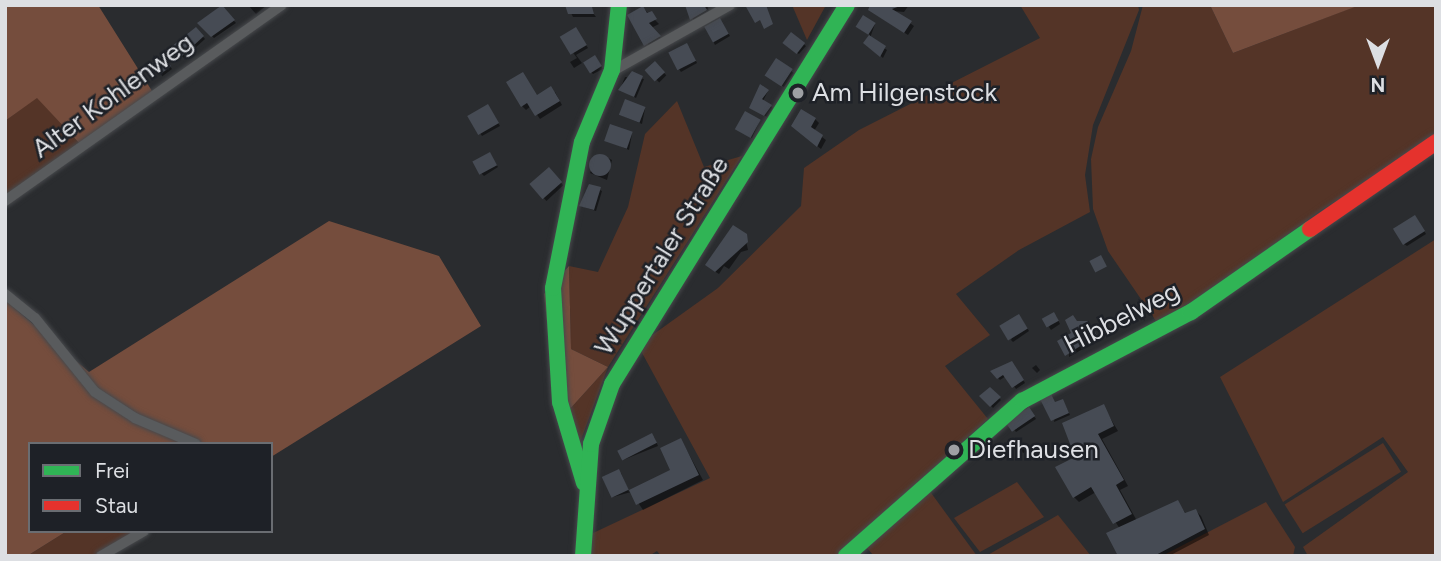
<!DOCTYPE html>
<meta charset="utf-8">
<style>
body{margin:0}
#map{position:relative;width:1441px;height:561px;overflow:hidden;background:#2a2c2f;font-family:Figtree,sans-serif}
div>[style]{position:absolute}
.green>*{inset:0;background:#543427;transform-origin:0 0}
.forest>*{inset:0;background:#754d3d}
.shadow>*{inset:0;background:#0007;transform-origin:0 0}
.building>*{inset:0;background:#464b54;transform-origin:0 0}
.round{border-radius:50%}
.roads{filter:drop-shadow(0 0 2px #47494c) drop-shadow(0 0 2px #47494c)}
.street>*{height:10px;margin:-5px;padding:0 5px;transform-origin:5px;border-radius:5px;background:#595b5d}
.fast>*{height:16px;margin:-8px;padding:0 8px;transform-origin:8px;border-radius:8px;background:#30b455}
.jam>*{height:16px;margin:-8px;padding:0 8px;transform-origin:8px;border-radius:8px;background:#e5322d}
.dots>*{width:19px;height:19px;translate:-50% -50%;box-sizing:border-box;border:4px solid #1e2127;border-radius:50%}
span{translate:-50% -50%;white-space:nowrap;text-align:center;line-height:1.15;-webkit-text-stroke:5px #1e2127;paint-order:stroke}
.poi-label{font-size:26px;color:#dddfe3}
.left{translate:0 -50%;text-align:left}
.street-label{font-size:26px;color:#dddfe3}
.frame{position:absolute;inset:0;border:7px solid #dddfe3;pointer-events:none}
.legend{position:absolute;left:28px;top:442px;width:245px;height:91px;box-sizing:border-box;background:#1e2127;border:2px solid #6a6d72;margin:0;padding:9px 12px;list-style:none;font-size:21px;color:#dddfe3}
.legend li{display:flex;align-items:center;gap:14px;height:35px}
.legend b{width:35px;border:2px solid #6a6d72}
.north{position:absolute;left:1343px;top:28px;width:70px;height:70px;-webkit-text-stroke:5px #1e2127;paint-order:stroke;rotate:180deg;font-size:19px;font-weight:700;line-height:28px;text-align:center;color:#dddfe3}
.north::after{content:'';display:block;margin:auto;width:24px;height:32px;background:#dddfe3;clip-path:polygon(50% 0,100% 100%,50% 72%,0 100%)}
</style>
<div id="map">
<div class="green">
<i style="clip-path:polygon(792px 5px,826px 5px,807px 40px)"></i>
<i style="clip-path:polygon(1020px 5px,1138px 5px,1139px 10px,1093px 125px,1085px 175px,1090px 212px,1019px 250px,956px 294px,990px 335px,945px 366px,988px 419px,836px 556px,661px 556px,657px 551px,649px 556px,590px 556px,591px 534px,710px 478px,641px 351px,651px 336px,718px 288px,801px 206px,804px 168px,859px 130px,1040px 38px)"></i>
<i style="clip-path:polygon(1143px 5px,1210px 5px,1233px 53px,1359px 5px,1436px 5px,1436px 138px,1320px 211px,1201px 298px,1156px 321px,1108px 251px,1093px 209px,1091px 159px,1098px 127px,1131px 51px)"></i>
<i style="clip-path:polygon(37px 97px,80px 144px,5px 195px,5px 121px)"></i>
<i style="clip-path:polygon(677px 101px,704px 167px,742px 156px,608px 367px,578px 448px,569px 410px,608px 367px,571px 349px,569px 266px,598px 272px,628px 207px,645px 134px)"></i>
<i style="clip-path:polygon(1436px 239px,1436px 556px,1308px 556px,1303px 547px,1408px 472px,1383px 437px,1283px 502px,1220px 377px)"></i>
<i style="left:1383px;top:443px;width:34px;height:116px;rotate:58deg"></i>
<i style="clip-path:polygon(1017px 482px,1044px 517px,980px 552px,954px 518px)"></i>
<i style="clip-path:polygon(929px 490px,977px 556px,874px 556px,867px 548px)"></i>
<i style="clip-path:polygon(1266px 502px,1295px 547px,1293px 556px,1162px 556px)"></i>
<i style="clip-path:polygon(1058px 515px,1091px 556px,986px 556px)"></i>
<i style="clip-path:polygon(67px 531px,141px 531px,98px 556px,27px 556px)"></i>
</div>
<div class="forest">
<i style="clip-path:polygon(5px 5px,98px 5px,152px 91px,80px 144px,37px 98px,5px 121px)"></i>
<i style="clip-path:polygon(1210px 5px,1360px 5px,1233px 53px)"></i>
<i style="clip-path:polygon(329px 221px,439px 256px,481px 326px,271px 457px,271px 444px,30px 444px,30px 531px,67px 531px,27px 556px,5px 556px,5px 300px,89px 372px)"></i>
<i style="clip-path:polygon(569px 266px,571px 349px,608px 367px,569px 410px,550px 351px,544px 294px)"></i>
</div>
<div class="shadow">
<i style="clip-path:polygon(248px 5px,267px 5px,256px 14px)"></i>
<i style="clip-path:polygon(567px 5px,587px 5px,596px 17px,573px 17px)"></i>
<i style="clip-path:polygon(680px 5px,707px 5px,710px 14px,695px 23px,687px 6px)"></i>
<i style="clip-path:polygon(873px 5px,909px 5px,904px 12px,893px 11px,914px 26px,908px 35px,874px 13px)"></i>
<i style="clip-path:polygon(220px 6px,236px 23px,214px 38px,199px 23px,206px 22px)"></i>
<i style="clip-path:polygon(643px 8px,659px 24px,651px 28px,663px 40px,649px 48px)"></i>
<i style="clip-path:polygon(721px 22px,730px 36px,715px 45px,706px 28px)"></i>
<i style="clip-path:polygon(875px 24px,870px 38px,887px 50px,883px 58px,866px 43px,870px 35px,860px 29px)"></i>
<i style="clip-path:polygon(196px 29px,205px 39px,184px 58px,173px 47px)"></i>
<i style="clip-path:polygon(578px 32px,588px 48px,576px 55px,582px 63px,574px 68px,570px 62px,577px 58px,562px 38px)"></i>
<i style="clip-path:polygon(791px 34px,806px 46px,799px 54px,786px 45px)"></i>
<i style="clip-path:polygon(689px 47px,697px 63px,681px 72px,679px 69px)"></i>
<i style="left:163px;top:57px;width:15px;height:12px;rotate:53deg"></i>
<i style="clip-path:polygon(597px 59px,603px 69px,593px 74px,591px 72px)"></i>
<i style="clip-path:polygon(776px 61px,794px 73px,784px 87px,769px 77px)"></i>
<i style="left:655px;top:64px;width:16px;height:10px;rotate:45deg"></i>
<i style="clip-path:polygon(625px 77px,644px 79px,636px 98px,620px 89px)"></i>
<i style="clip-path:polygon(508px 83px,538px 97px,555px 92px,562px 105px,540px 119px,531px 106px,526px 110px,522px 106px)"></i>
<i style="clip-path:polygon(768px 91px,763px 101px,773px 108px,767px 117px,754px 110px)"></i>
<i style="clip-path:polygon(489px 108px,500px 126px,482px 136px,469px 116px)"></i>
<i style="clip-path:polygon(645px 109px,642px 124px,623px 116px)"></i>
<i style="clip-path:polygon(815px 119px,819px 123px,814px 131px,826px 140px,821px 149px,797px 130px)"></i>
<i style="clip-path:polygon(759px 122px,752px 138px,740px 131px)"></i>
<i style="clip-path:polygon(632px 134px,629px 150px,606px 140px)"></i>
<i style="clip-path:polygon(600px 154px,612px 160px,607px 180px,590px 173px)"></i>
<i style="clip-path:polygon(491px 157px,498px 167px,484px 176px,481px 173px)"></i>
<i style="left:549px;top:170px;width:21px;height:23px;rotate:47deg"></i>
<i style="clip-path:polygon(590px 186px,602px 191px,596px 211px,581px 206px)"></i>
<i style="clip-path:polygon(1417px 219px,1426px 234px,1407px 246px,1404px 244px)"></i>
<i style="clip-path:polygon(745px 236px,748px 250px,741px 252px,729px 269px,724px 266px,719px 274px,711px 269px)"></i>
<i style="clip-path:polygon(1056px 316px,1060px 324px,1051px 330px,1049px 327px)"></i>
<i style="clip-path:polygon(1021px 318px,1029px 331px,1013px 342px,1011px 340px)"></i>
<i style="clip-path:polygon(1067px 321px,1088px 322px,1100px 339px,1069px 357px,1070px 338px,1079px 348px)"></i>
<i style="clip-path:polygon(1014px 365px,1025px 383px,1016px 389px,1006px 376px,1000px 380px,993px 372px)"></i>
<i style="clip-path:polygon(1036px 365px,1040px 370px,1037px 373px,1032px 368px)"></i>
<i style="clip-path:polygon(990px 390px,1001px 400px,993px 408px,982px 396px)"></i>
<i style="clip-path:polygon(1064px 403px,1070px 415px,1054px 422px,1056px 404px)"></i>
<i style="clip-path:polygon(1103px 406px,1118px 431px,1102px 439px,1128px 486px,1120px 490px,1137px 521px,1178px 503px,1187px 515px,1196px 511px,1201px 516px,1209px 535px,1169px 556px,1120px 556px,1120px 529px,1096px 492px,1079px 502px,1074px 497px,1077px 457px)"></i>
<i style="clip-path:polygon(1031px 412px,1036px 419px,1016px 432px,1009px 423px)"></i>
<i style="clip-path:polygon(654px 437px,658px 446px,623px 460px)"></i>
<i style="clip-path:polygon(681px 440px,703px 480px,643px 510px,631px 492px,613px 497px,621px 473px,629px 492px,672px 471px)"></i>
<i style="clip-path:polygon(1023px 444px,1027px 451px,1023px 453px,1019px 445px)"></i>
</div>
<div class="building">
<i style="clip-path:polygon(222px 5px,235px 20px,211px 37px,197px 23px)"></i>
<i style="clip-path:polygon(565px 5px,592px 7px,594px 14px,568px 14px)"></i>
<i style="clip-path:polygon(685px 5px,704px 5px,707px 10px,690px 20px)"></i>
<i style="clip-path:polygon(745px 5px,766px 5px,773px 24px,764px 29px,760px 20px,755px 23px)"></i>
<i style="clip-path:polygon(870px 5px,903px 5px,892px 9px,912px 21px,904px 33px,868px 10px)"></i>
<i style="clip-path:polygon(643px 6px,647px 13px,652px 11px,657px 19px,649px 23px,661px 36px,644px 46px,627px 15px)"></i>
<i style="left:863px;top:15px;width:15px;height:14px;rotate:32deg"></i>
<i style="left:720px;top:18px;width:18px;height:18px;rotate:61deg"></i>
<i style="clip-path:polygon(196px 27px,204px 36px,181px 57px,171px 47px)"></i>
<i style="left:576px;top:27px;width:21px;height:19px;rotate:59deg"></i>
<i style="left:791px;top:32px;width:18px;height:14px;rotate:38deg"></i>
<i style="clip-path:polygon(869px 35px,886px 46px,880px 57px,863px 43px)"></i>
<i style="left:687px;top:43px;width:20px;height:21px;rotate:63deg"></i>
<i style="left:163px;top:55px;width:14px;height:14px;rotate:54deg"></i>
<i style="left:595px;top:55px;width:13px;height:14px;rotate:58deg"></i>
<i style="left:776px;top:58px;width:20px;height:21px;rotate:33deg"></i>
<i style="left:655px;top:61px;width:15px;height:14px;rotate:48deg"></i>
<i style="clip-path:polygon(632px 71px,643px 76px,634px 97px,618px 90px)"></i>
<i style="clip-path:polygon(523px 72px,537px 95px,551px 86px,560px 101px,535px 116px,527px 103px,521px 107px,506px 82px)"></i>
<i style="clip-path:polygon(760px 84px,769px 90px,762px 99px,772px 105px,764px 116px,749px 108px)"></i>
<i style="left:625px;top:99px;width:22px;height:17px;rotate:21deg"></i>
<i style="left:488px;top:104px;width:22px;height:24px;rotate:60deg"></i>
<i style="clip-path:polygon(801px 109px,816px 118px,811px 127px,823px 135px,817px 147px,791px 126px)"></i>
<i style="left:745px;top:111px;width:18px;height:21px;rotate:29deg"></i>
<i style="left:610px;top:124px;width:24px;height:18px;rotate:19deg"></i>
<i style="left:490px;top:152px;width:15px;height:20px;rotate:62deg"></i>
<i class="round" style="left:589px;top:154px;width:22px;height:22px"></i>
<i style="left:549px;top:167px;width:20px;height:26px;rotate:49deg"></i>
<i style="clip-path:polygon(589px 184px,601px 187px,594px 210px,579px 206px)"></i>
<i style="left:1415px;top:215px;width:19px;height:26px;rotate:58deg"></i>
<i style="clip-path:polygon(733px 225px,747px 234px,748px 242px,715px 272px,705px 265px)"></i>
<i style="left:1101px;top:255px;width:13px;height:13px;rotate:63deg"></i>
<i style="left:1054px;top:312px;width:10px;height:14px;rotate:61deg"></i>
<i style="left:1019px;top:314px;width:17px;height:23px;rotate:59deg"></i>
<i style="clip-path:polygon(1073px 315px,1077px 321px,1088px 321px,1097px 335px,1065px 356px,1057px 341px,1071px 333px,1065px 320px)"></i>
<i style="clip-path:polygon(1012px 361px,1024px 380px,1012px 388px,1003px 375px,997px 379px,990px 371px)"></i>
<i style="clip-path:polygon(990px 387px,1001px 397px,990px 407px,979px 396px)"></i>
<i style="clip-path:polygon(1051px 394px,1055px 402px,1063px 399px,1069px 413px,1051px 421px,1040px 399px)"></i>
<i style="clip-path:polygon(1104px 404px,1114px 426px,1098px 434px,1124px 480px,1116px 485px,1132px 514px,1113px 524px,1091px 487px,1073px 498px,1055px 467px,1075px 457px,1062px 423px)"></i>
<i style="left:1029px;top:407px;width:11px;height:28px;rotate:56deg"></i>
<i style="left:652px;top:433px;width:11px;height:39px;rotate:63deg"></i>
<i style="clip-path:polygon(681px 438px,699px 475px,636px 505px,629px 490px,670px 470px,660px 448px)"></i>
<i style="left:619px;top:469px;width:23px;height:19px;rotate:65deg"></i>
<i style="clip-path:polygon(1178px 500px,1185px 513px,1196px 509px,1205px 529px,1154px 556px,1118px 556px,1106px 533px)"></i>
</div>
<div class="roads">
<div class="street">
<i style="left:611px;top:72px;width:137px;rotate:-29.4deg"></i>
<i style="left:5px;top:201px;width:339px;rotate:-35.3deg"></i>
<i style="left:5px;top:294px;width:38px;rotate:39deg"></i>
<i style="left:35px;top:318px;width:95px;rotate:51deg"></i>
<i style="left:95px;top:392px;width:48px;rotate:33deg"></i>
<i style="left:135px;top:418px;width:66px;rotate:23.1deg"></i>
<i style="left:101px;top:556px;width:50px;rotate:-30.2deg"></i>
</div>
<div class="fast">
<i style="left:584px;top:483px;width:84px;rotate:-106.5deg"></i>
<i style="left:560px;top:402px;width:114px;rotate:-93.5deg"></i>
<i style="left:553px;top:288px;width:149px;rotate:-78.8deg"></i>
<i style="left:582px;top:142px;width:78px;rotate:-67.4deg"></i>
<i style="left:612px;top:70px;width:65px;rotate:-83.9deg"></i>
<i style="left:583px;top:556px;width:112px;rotate:-85.9deg"></i>
<i style="left:591px;top:444px;width:64px;rotate:-70.7deg"></i>
<i style="left:612px;top:384px;width:446px;rotate:-58.2deg"></i>
<i style="left:846px;top:556px;width:235px;rotate:-41.4deg"></i>
<i style="left:1022px;top:401px;width:191px;rotate:-27.8deg"></i>
<i style="left:1191px;top:312px;width:145px;rotate:-34.9deg"></i>
</div>
<div class="jam">
<i style="left:1310px;top:229px;width:153px;rotate:-34.6deg"></i>
</div>
</div>
<div class="dots">
<i style="left:798px;top:93px;background:#9ea0a4"></i>
<i style="left:954px;top:450px;background:#9ea0a4"></i>
</div>
<div class="poi-label">
<span class="left" style="left:812px;top:93px">Am Hilgenstock</span>
<span class="left" style="left:968px;top:450px">Diefhausen</span>
</div>
<div class="street-label">
<span style="left:113px;top:96px;rotate:-36deg">Alter Kohlenweg</span>
<span style="left:662px;top:256px;rotate:-58deg">Wuppertaler Straße</span>
<span style="left:1122px;top:318px;rotate:-27deg">Hibbelweg</span>
</div>
<div class="frame"></div>
<ul class="legend">
<li><b style="height:9px;background:#30b455"></b>Frei</li>
<li><b style="height:9px;background:#e5322d"></b>Stau</li>
</ul>
<div class="north">N</div>
</div>
